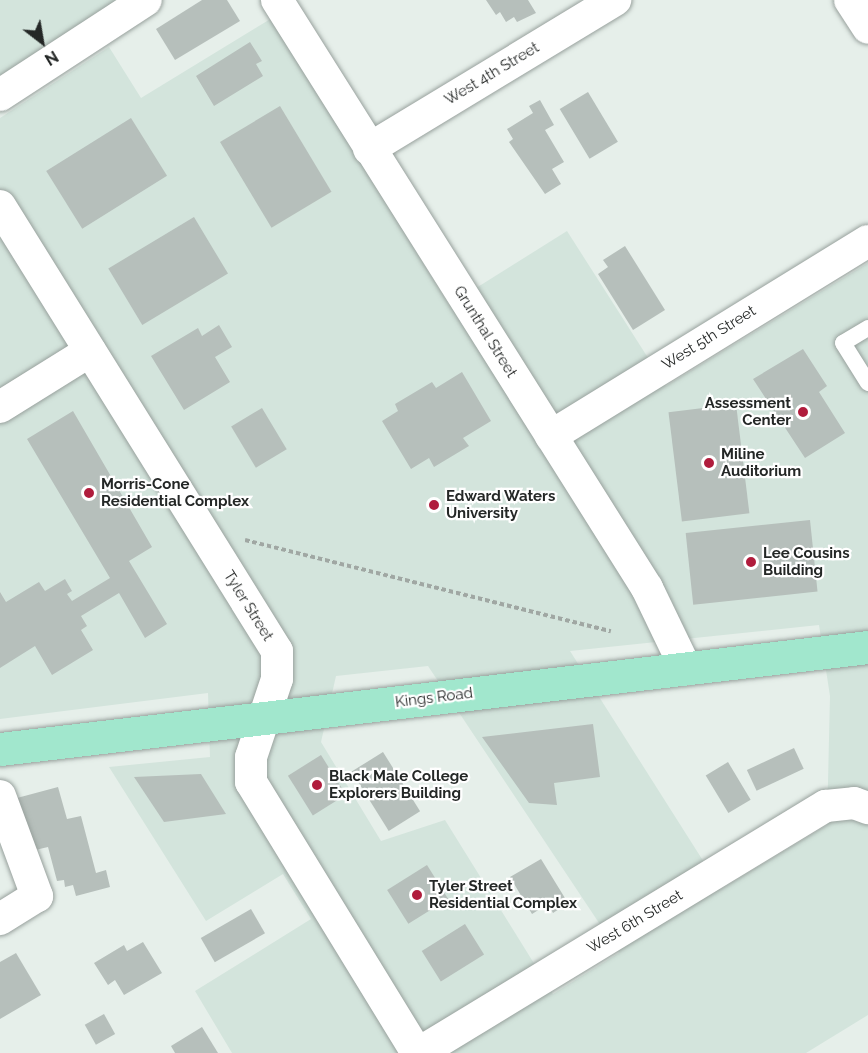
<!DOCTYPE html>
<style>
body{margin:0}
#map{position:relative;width:868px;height:1053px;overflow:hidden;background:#e6efea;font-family:Raleway,sans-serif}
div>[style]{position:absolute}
.built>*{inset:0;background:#d3e4dc}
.building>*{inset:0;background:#b6bfbb;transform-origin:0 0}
.path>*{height:4px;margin-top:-2px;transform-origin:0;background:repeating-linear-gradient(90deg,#a0a7a3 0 4.5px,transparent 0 7.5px)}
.roads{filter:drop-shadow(0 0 2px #98a19d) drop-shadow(0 0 2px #98a19d)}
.service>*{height:16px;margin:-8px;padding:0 8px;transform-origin:8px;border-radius:8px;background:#fff}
.minor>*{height:32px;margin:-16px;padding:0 16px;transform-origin:16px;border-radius:16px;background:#fff}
.primary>*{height:33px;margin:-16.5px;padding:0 16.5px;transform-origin:16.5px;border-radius:16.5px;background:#a1e7cd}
.dots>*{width:16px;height:16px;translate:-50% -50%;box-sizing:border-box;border:3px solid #fff;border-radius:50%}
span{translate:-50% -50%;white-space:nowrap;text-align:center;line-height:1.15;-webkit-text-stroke:4.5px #fff;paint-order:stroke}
.street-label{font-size:15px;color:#242726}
.poi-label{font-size:15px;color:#242726;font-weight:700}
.right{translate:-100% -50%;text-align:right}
.left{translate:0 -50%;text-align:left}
.north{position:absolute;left:12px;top:12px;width:60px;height:60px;-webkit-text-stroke:4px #fff;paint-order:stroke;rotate:149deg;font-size:16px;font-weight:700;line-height:24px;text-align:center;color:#242726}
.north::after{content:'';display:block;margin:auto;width:21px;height:27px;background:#242726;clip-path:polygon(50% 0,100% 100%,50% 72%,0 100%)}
</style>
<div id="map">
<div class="built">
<i style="clip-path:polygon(0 0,124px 0,0 80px)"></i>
<i style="clip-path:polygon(evenodd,272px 18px,449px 305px,567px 231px,666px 386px,868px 263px,868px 1015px,806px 1053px,232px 1053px,195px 991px,311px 919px,283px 874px,206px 921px,109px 767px,210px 757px,208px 693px,0 719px,0 118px,109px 47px,141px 98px,272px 18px,819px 625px,830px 696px,827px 825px,721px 889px,570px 651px,819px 625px,272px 18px,428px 666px,619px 953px,553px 994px,445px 820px,381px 841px,321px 742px,336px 676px,428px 666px)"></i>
</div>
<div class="building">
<i style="clip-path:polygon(202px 0,227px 0,240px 21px,175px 60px,156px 29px)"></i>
<i style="clip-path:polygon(486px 0,528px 0,536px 13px,517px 22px,514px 17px,506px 22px,500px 12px,496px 15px)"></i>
<i style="clip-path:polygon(250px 42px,262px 61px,256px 64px,263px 76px,214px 106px,196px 76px)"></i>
<i style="left:588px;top:92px;width:58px;height:33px;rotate:59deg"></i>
<i style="clip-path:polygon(540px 100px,554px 125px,545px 130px,564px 162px,552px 169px,561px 184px,545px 194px,509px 142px,513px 139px,507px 129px,533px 113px,529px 106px)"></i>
<i style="left:280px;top:106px;width:100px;height:70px;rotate:59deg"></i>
<i style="left:131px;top:118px;width:68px;height:100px;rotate:58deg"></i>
<i style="left:194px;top:217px;width:66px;height:100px;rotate:59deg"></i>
<i style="clip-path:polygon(625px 246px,665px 310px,633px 330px,598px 274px,608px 267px,603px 260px)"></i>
<i style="clip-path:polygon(219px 325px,232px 347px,215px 357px,230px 382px,184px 410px,151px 356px,198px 328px,202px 336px)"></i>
<i style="clip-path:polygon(803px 349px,827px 386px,819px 392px,845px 433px,805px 458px,753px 379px)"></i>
<i style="clip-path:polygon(462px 372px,491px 421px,463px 438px,469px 446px,434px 467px,429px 458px,411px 469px,382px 421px,398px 411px,395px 404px,432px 382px,436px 388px)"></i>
<i style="left:736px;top:404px;width:110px;height:68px;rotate:83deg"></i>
<i style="left:262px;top:408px;width:48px;height:36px;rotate:59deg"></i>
<i style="clip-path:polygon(73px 411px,152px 547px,129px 561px,167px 624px,145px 638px,119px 593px,81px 616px,87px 626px,81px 630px,93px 650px,52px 675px,35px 646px,0 668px,0 592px,6px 602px,39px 582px,45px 591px,65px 579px,72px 591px,67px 594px,72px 601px,110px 578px,27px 439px)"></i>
<i style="left:810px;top:520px;width:72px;height:125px;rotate:84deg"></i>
<i style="clip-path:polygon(593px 724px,600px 777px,554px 783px,557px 805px,529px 803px,482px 737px)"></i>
<i style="left:794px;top:748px;width:23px;height:52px;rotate:65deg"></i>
<i style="left:383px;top:752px;width:70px;height:37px;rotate:58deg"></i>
<i style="left:321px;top:755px;width:47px;height:39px;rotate:58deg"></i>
<i style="left:728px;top:762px;width:44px;height:26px;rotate:59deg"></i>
<i style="clip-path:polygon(201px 774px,226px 814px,164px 822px,134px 777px)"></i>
<i style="clip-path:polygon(58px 787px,67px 819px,81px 816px,96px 873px,106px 870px,110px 887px,76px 896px,73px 885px,65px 887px,64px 880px,57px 881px,48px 847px,31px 851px,17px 798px)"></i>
<i style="clip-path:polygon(541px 859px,568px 903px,553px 913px,548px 904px,532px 914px,510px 877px)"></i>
<i style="left:427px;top:865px;width:40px;height:47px;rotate:58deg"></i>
<i style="left:251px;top:909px;width:28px;height:58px;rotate:60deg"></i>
<i style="left:465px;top:924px;width:36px;height:51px;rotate:58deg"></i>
<i style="clip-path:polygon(143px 942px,162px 973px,124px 995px,115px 980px,108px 985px,94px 963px,124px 945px,127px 951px)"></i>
<i style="clip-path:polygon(16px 953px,41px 995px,0 1019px,0 962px)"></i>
<i style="left:104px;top:1014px;width:23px;height:22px;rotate:61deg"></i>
<i style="clip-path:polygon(202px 1027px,218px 1053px,175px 1053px,171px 1046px)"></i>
</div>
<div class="path">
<i style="left:245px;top:540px;width:377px;rotate:14deg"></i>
</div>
<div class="roads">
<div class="service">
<i style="left:868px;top:328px;width:29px;rotate:149deg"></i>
<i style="left:843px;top:343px;width:47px;rotate:58deg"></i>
</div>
<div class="minor">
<i style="left:277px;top:0;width:695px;rotate:57.82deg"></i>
<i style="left:647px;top:588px;width:90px;rotate:64.3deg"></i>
<i style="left:850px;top:0;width:33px;rotate:57deg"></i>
<i style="left:0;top:95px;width:174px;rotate:-33.1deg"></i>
<i style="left:369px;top:149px;width:288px;rotate:-31.2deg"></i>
<i style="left:0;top:206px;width:524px;rotate:58.1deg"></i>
<i style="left:277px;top:651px;width:28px;rotate:90deg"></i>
<i style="left:277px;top:679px;width:82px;rotate:108.4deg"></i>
<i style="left:251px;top:757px;width:25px;rotate:90deg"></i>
<i style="left:251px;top:782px;width:318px;rotate:58.5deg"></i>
<i style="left:0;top:407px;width:106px;rotate:-31.9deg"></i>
<i style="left:551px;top:436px;width:372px;rotate:-31.6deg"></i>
<i style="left:0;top:796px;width:107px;rotate:69.7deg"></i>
<i style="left:37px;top:896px;width:44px;rotate:148.1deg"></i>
<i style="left:419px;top:1053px;width:476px;rotate:-31.3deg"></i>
<i style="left:826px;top:806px;width:28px;rotate:-6deg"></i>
<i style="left:854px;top:803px;width:15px;rotate:20deg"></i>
</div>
<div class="primary">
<i style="left:0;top:749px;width:874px;rotate:-6.7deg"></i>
</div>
</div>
<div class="dots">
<i style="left:803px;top:412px;background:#b01c3c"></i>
<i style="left:709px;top:463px;background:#b01c3c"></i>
<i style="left:89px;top:493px;background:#b01c3c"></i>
<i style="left:434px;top:505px;background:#b01c3c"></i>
<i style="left:751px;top:562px;background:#b01c3c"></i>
<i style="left:317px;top:785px;background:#b01c3c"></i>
<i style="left:417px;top:895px;background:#b01c3c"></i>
</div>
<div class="street-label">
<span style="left:492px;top:74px;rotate:-31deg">West 4th Street</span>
<span style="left:485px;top:332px;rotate:58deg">Grunthal Street</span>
<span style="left:709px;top:338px;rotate:-32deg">West 5th Street</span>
<span style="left:248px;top:606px;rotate:58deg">Tyler Street</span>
<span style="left:434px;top:698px;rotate:-7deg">Kings Road</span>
<span style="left:635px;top:922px;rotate:-31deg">West 6th Street</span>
</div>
<div class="poi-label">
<span class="right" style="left:791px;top:412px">Assessment<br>Center</span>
<span class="left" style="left:721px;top:463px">Miline<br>Auditorium</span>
<span class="left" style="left:101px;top:493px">Morris-Cone<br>Residential Complex</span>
<span class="left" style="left:446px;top:505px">Edward Waters<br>University</span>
<span class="left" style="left:763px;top:562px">Lee Cousins<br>Building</span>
<span class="left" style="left:329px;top:785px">Black Male College<br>Explorers Building</span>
<span class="left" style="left:429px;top:895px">Tyler Street<br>Residential Complex</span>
</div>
<div class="north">N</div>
</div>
